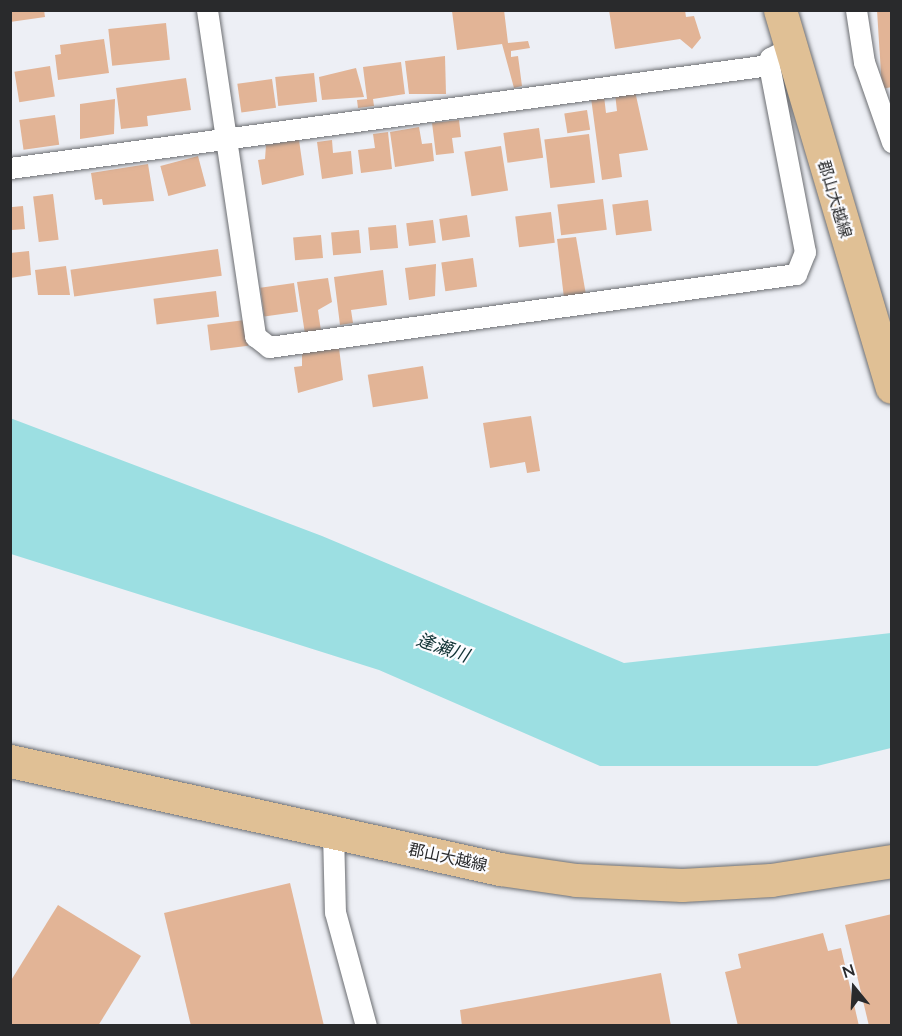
<!DOCTYPE html>
<meta charset="utf-8">
<style>
body{margin:0}
#map{position:relative;width:902px;height:1036px;overflow:hidden;background:#edeff5;font-family:Lato,"Noto Sans JP",sans-serif}
div>[style]{position:absolute}
.water>*{inset:0;background:#9cdfe2}
.building>*{inset:0;background:#e2b496;transform-origin:0 0}
.roads{filter:drop-shadow(0 0 2px #6c6e72) drop-shadow(0 0 2px #6c6e72)}
.minor>*{height:21px;margin:-10.5px;padding:0 10.5px;transform-origin:10.5px;border-radius:10.5px;background:#fff}
.primary>*{height:33px;margin:-16.5px;padding:0 16.5px;transform-origin:16.5px;border-radius:16.5px;background:#e0c095}
span{translate:-50% -50%;white-space:nowrap;text-align:center;line-height:1.15;-webkit-text-stroke:4.5px #fcfcff;paint-order:stroke}
.street-label{font-size:16px;color:#292a2c}
.water-label{font-size:18px;color:#0f3133;font-style:italic}
.frame{position:absolute;inset:0;border:12px solid #292a2c;pointer-events:none}
.north{position:absolute;left:824px;top:958px;width:60px;height:60px;-webkit-text-stroke:4px #fcfcff;paint-order:stroke;rotate:342deg;font-size:16px;font-weight:700;line-height:24px;text-align:center;color:#292a2c}
.north::after{content:'';display:block;margin:auto;width:21px;height:27px;background:#292a2c;clip-path:polygon(50% 0,100% 100%,50% 72%,0 100%)}
</style>
<div id="map">
<div class="water">
<i style="clip-path:polygon(10px 418px,322px 536px,624px 663px,891px 633px,891px 748px,817px 766px,600px 766px,379px 670px,11px 554px)"></i>
</div>
<div class="building">
<i style="clip-path:polygon(10px 10px,44px 10px,45px 17px,10px 22px)"></i>
<i style="clip-path:polygon(504px 10px,508px 43px,528px 41px,530px 48px,511px 51px,511px 57px,518px 56px,522px 86px,514px 88px,502px 44px,457px 50px,452px 11px)"></i>
<i style="clip-path:polygon(609px 10px,685px 10px,686px 17px,694px 16px,701px 38px,692px 49px,680px 39px,615px 49px)"></i>
<i style="clip-path:polygon(877px 10px,892px 10px,892px 87px,882px 89px)"></i>
<i style="left:166px;top:23px;width:37px;height:58px;rotate:84deg"></i>
<i style="clip-path:polygon(104px 39px,109px 73px,58px 80px,55px 55px,61px 54px,60px 45px)"></i>
<i style="clip-path:polygon(445px 56px,446px 94px,409px 94px,405px 61px)"></i>
<i style="clip-path:polygon(401px 62px,405px 94px,373px 99px,374px 106px,358px 108px,357px 100px,367px 99px,363px 67px)"></i>
<i style="left:50px;top:66px;width:31px;height:36px;rotate:81deg"></i>
<i style="clip-path:polygon(356px 68px,364px 97px,322px 100px,319px 77px)"></i>
<i style="left:314px;top:73px;width:29px;height:39px;rotate:84deg"></i>
<i style="clip-path:polygon(186px 78px,191px 110px,147px 116px,148px 126px,121px 129px,116px 88px)"></i>
<i style="left:272px;top:79px;width:29px;height:35px;rotate:82deg"></i>
<i style="clip-path:polygon(635px 91px,648px 150px,619px 154px,622px 177px,602px 180px,591px 98px,604px 96px,606px 113px,617px 111px,615px 93px)"></i>
<i style="clip-path:polygon(115px 99px,114px 134px,80px 139px,80px 104px)"></i>
<i style="left:587px;top:110px;width:20px;height:23px;rotate:81deg"></i>
<i style="left:55px;top:115px;width:30px;height:36px;rotate:82deg"></i>
<i style="clip-path:polygon(459px 120px,461px 137px,452px 138px,454px 153px,436px 155px,432px 123px)"></i>
<i style="clip-path:polygon(419px 127px,422px 144px,432px 143px,434px 161px,395px 167px,390px 132px)"></i>
<i style="left:539px;top:128px;width:30px;height:36px;rotate:82deg"></i>
<i style="clip-path:polygon(388px 132px,392px 169px,361px 173px,358px 150px,375px 148px,373px 134px)"></i>
<i style="left:589px;top:134px;width:49px;height:45px;rotate:83deg"></i>
<i style="clip-path:polygon(299px 140px,304px 175px,262px 185px,258px 160px,265px 159px,266px 145px)"></i>
<i style="clip-path:polygon(332px 140px,333px 153px,351px 151px,353px 174px,322px 179px,317px 142px)"></i>
<i style="left:501px;top:146px;width:45px;height:37px;rotate:81deg"></i>
<i style="left:198px;top:156px;width:31px;height:39px;rotate:75deg"></i>
<i style="clip-path:polygon(148px 164px,154px 201px,103px 205px,102px 199px,95px 200px,91px 173px)"></i>
<i style="left:53px;top:194px;width:46px;height:20px;rotate:83deg"></i>
<i style="left:603px;top:199px;width:31px;height:46px;rotate:83deg"></i>
<i style="left:648px;top:200px;width:31px;height:36px;rotate:83deg"></i>
<i style="left:23px;top:206px;width:23px;height:13px;rotate:85deg"></i>
<i style="left:551px;top:212px;width:31px;height:36px;rotate:83deg"></i>
<i style="left:467px;top:215px;width:22px;height:28px;rotate:82deg"></i>
<i style="left:433px;top:220px;width:23px;height:27px;rotate:83deg"></i>
<i style="left:396px;top:225px;width:23px;height:28px;rotate:85deg"></i>
<i style="left:359px;top:230px;width:23px;height:28px;rotate:85deg"></i>
<i style="left:321px;top:235px;width:23px;height:28px;rotate:85deg"></i>
<i style="clip-path:polygon(576px 237px,586px 295px,564px 298px,557px 239px)"></i>
<i style="left:218px;top:249px;width:27px;height:149px;rotate:82deg"></i>
<i style="clip-path:polygon(29px 251px,31px 275px,10px 278px,10px 253px)"></i>
<i style="left:473px;top:258px;width:29px;height:32px;rotate:82deg"></i>
<i style="clip-path:polygon(436px 264px,435px 296px,409px 300px,405px 268px)"></i>
<i style="clip-path:polygon(66px 266px,70px 295px,38px 295px,35px 270px)"></i>
<i style="clip-path:polygon(383px 270px,387px 305px,351px 310px,353px 323px,340px 325px,334px 277px)"></i>
<i style="clip-path:polygon(328px 278px,332px 302px,318px 310px,321px 331px,305px 334px,297px 282px)"></i>
<i style="left:294px;top:283px;width:29px;height:34px;rotate:82deg"></i>
<i style="left:216px;top:291px;width:26px;height:63px;rotate:83deg"></i>
<i style="left:245px;top:320px;width:26px;height:38px;rotate:83deg"></i>
<i style="clip-path:polygon(339px 348px,343px 380px,298px 393px,294px 367px,302px 366px,302px 352px)"></i>
<i style="left:423px;top:366px;width:33px;height:56px;rotate:81deg"></i>
<i style="clip-path:polygon(531px 416px,540px 471px,527px 473px,525px 462px,490px 468px,483px 423px)"></i>
<i style="clip-path:polygon(290px 883px,324px 1026px,191px 1026px,164px 913px)"></i>
<i style="clip-path:polygon(58px 905px,141px 956px,98px 1026px,10px 1026px,10px 982px)"></i>
<i style="clip-path:polygon(892px 914px,892px 1026px,869px 1026px,845px 925px)"></i>
<i style="clip-path:polygon(823px 933px,828px 951px,841px 948px,859px 1026px,738px 1026px,725px 972px,741px 968px,738px 954px)"></i>
<i style="clip-path:polygon(661px 973px,671px 1026px,462px 1026px,460px 1010px)"></i>
</div>
<div class="roads">
<div class="minor">
<i style="left:207px;top:10px;width:330px;rotate:81.6deg"></i>
<i style="left:255px;top:336px;width:18px;rotate:38deg"></i>
<i style="left:269px;top:347px;width:532px;rotate:-7.89deg"></i>
<i style="left:796px;top:274px;width:24px;rotate:-68deg"></i>
<i style="left:805px;top:252px;width:190px;rotate:-100.9deg"></i>
<i style="left:769px;top:65px;width:7px;rotate:-82deg"></i>
<i style="left:770px;top:58px;width:22px;rotate:-27deg"></i>
<i style="left:856px;top:10px;width:53px;rotate:81.3deg"></i>
<i style="left:864px;top:62px;width:85px;rotate:70.7deg"></i>
<i style="left:10px;top:168px;width:766px;rotate:-7.73deg"></i>
<i style="left:333px;top:832px;width:80px;rotate:88.6deg"></i>
<i style="left:335px;top:912px;width:118px;rotate:74.8deg"></i>
</div>
<div class="primary">
<i style="left:780px;top:10px;width:393px;rotate:73.5deg"></i>
<i style="left:10px;top:761px;width:502px;rotate:12.43deg"></i>
<i style="left:500px;top:869px;width:77px;rotate:8.2deg"></i>
<i style="left:576px;top:880px;width:106px;rotate:2.7deg"></i>
<i style="left:682px;top:885px;width:89px;rotate:-3.2deg"></i>
<i style="left:771px;top:880px;width:122px;rotate:-8.9deg"></i>
</div>
</div>
<div class="street-label">
<span style="left:835px;top:199px;rotate:73deg">郡山大越線</span>
<span style="left:448px;top:857px;rotate:12deg">郡山大越線</span>
</div>
<div class="water-label">
<span style="left:443px;top:647px;rotate:19deg">逢瀬川</span>
</div>
<div class="frame"></div>
<div class="north">N</div>
</div>
